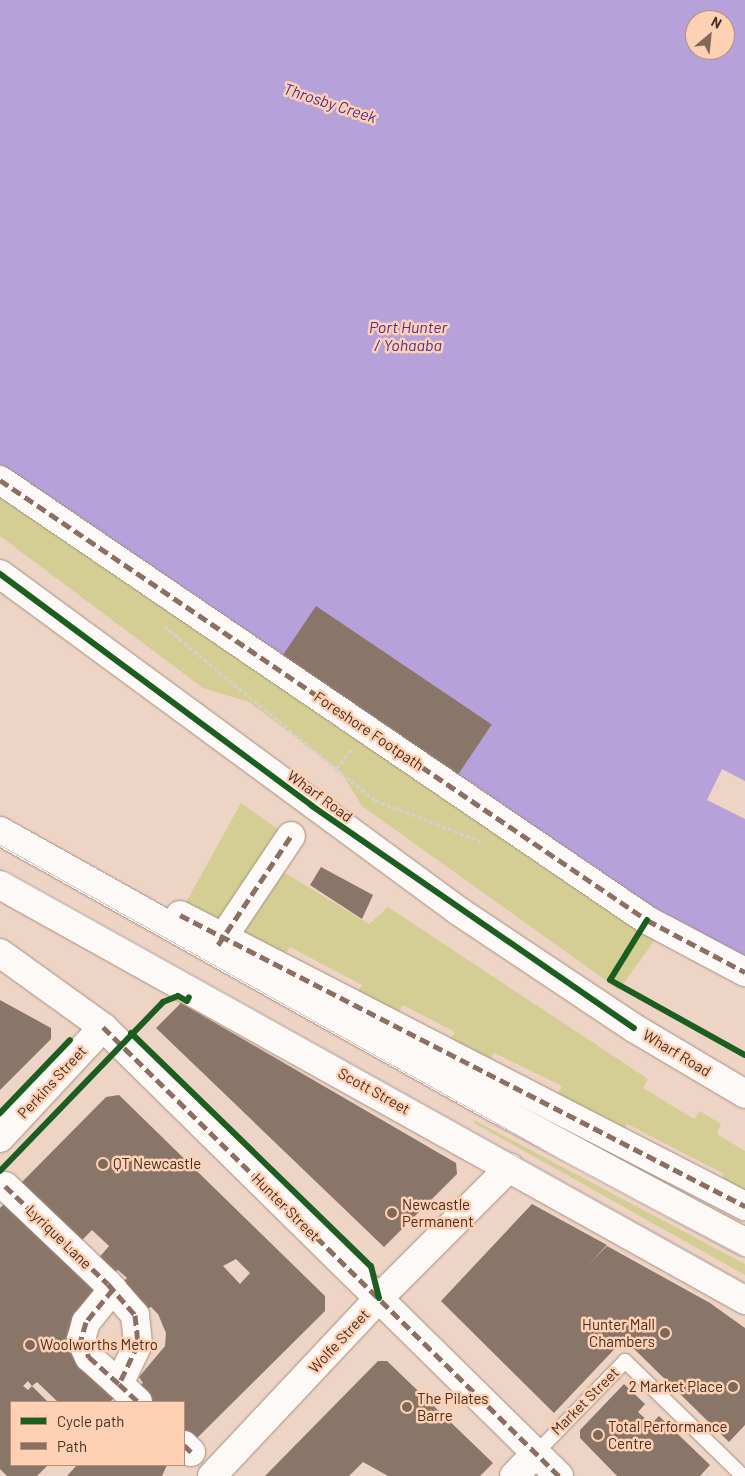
<!DOCTYPE html>
<style>
body{margin:0}
#map{position:relative;width:745px;height:1476px;overflow:hidden;background:#edd4c5;font-family:Barlow,sans-serif}
div>[style]{position:absolute}
.green>*{inset:0;background:#d4ce94}
.water>*{inset:0;background:#b6a1da}
.pier>*{inset:0;background:#edd4c5}
.building>*{inset:0;background:#897669;transform-origin:0 0}
.path>*{height:3px;margin-top:-1.5px;transform-origin:0;background:repeating-linear-gradient(90deg,#d8d0ca 0 4px,transparent 0 6.5px)}
.roads{filter:drop-shadow(0 0 1px #a48f82) drop-shadow(0 0 1px #a48f82)}
.lane>*{height:14px;margin:-7px;padding:0 7px;transform-origin:7px;border-radius:7px;background:#fcf9f6}
.street>*{height:28px;margin:-14px;padding:0 14px;transform-origin:14px;border-radius:14px;background:#fcf9f6}
.secondary>*{height:28px;margin:-14px;padding:0 14px;transform-origin:14px;border-radius:14px;background:#fcf9f6}
.tram>*{height:1px;margin:-0.5px;padding:0 0.5px;transform-origin:0.5px;border-radius:0.5px;background:#d0c9c4}
.quiet>*{height:5px;margin-top:-2.5px;transform-origin:0;background:repeating-linear-gradient(90deg,#8d6e63 0 10px,transparent 0 15px)}
.cycleway>*{height:6px;margin:-3px;padding:0 3px;transform-origin:3px;border-radius:3px;background:#1b5e20}
.dots>*{width:14px;height:14px;translate:-50% -50%;box-sizing:border-box;border:2px solid #fed0b4;border-radius:50%}
span{translate:-50% -50%;white-space:nowrap;text-align:center;line-height:1.15;-webkit-text-stroke:5px #fed0b4;paint-order:stroke}
.street-label{font-size:15px;color:#452f21}
.poi-label{font-size:15px;color:#452f21}
.left{translate:0 -50%;text-align:left}
.right{translate:-100% -50%;text-align:right}
.water-label{font-size:16px;color:#4f2d92;font-style:italic}
.legend{position:absolute;left:10px;top:1401px;width:175px;height:65px;box-sizing:border-box;background:#fed0b4;border:1px solid #b49079;margin:0;padding:6px 9px;list-style:none;font-size:15px;color:#452f21}
.legend li{display:flex;align-items:center;gap:10px;height:25px}
.legend b{width:25px;border:1px solid #b49079}
.north{position:absolute;left:685px;top:10px;width:50px;height:50px;box-sizing:border-box;background:#fed0b4;border:1px solid #b49079;border-radius:50%;rotate:28deg;font-size:14px;font-weight:700;line-height:20px;text-align:center;color:#452f21}
.north::after{content:'';display:block;margin:auto;width:18px;height:22px;background:#80695a;clip-path:polygon(50% 0,100% 100%,50% 72%,0 100%)}
</style>
<div id="map">
<div class="green">
<i style="clip-path:polygon(0 486px,659px 934px,619px 990px,362px 806px,341px 772px,249px 702px,203px 688px,0 536px)"></i>
<i style="clip-path:polygon(241px 803px,282px 832px,219px 925px,184px 906px)"></i>
<i style="clip-path:polygon(280px 870px,369px 924px,388px 907px,648px 1079px,643px 1088px,694px 1119px,700px 1111px,721px 1124px,717px 1134px,745px 1151px,745px 1196px,720px 1183px,724px 1174px,627px 1124px,622px 1133px,555px 1099px,562px 1086px,494px 1053px,488px 1064px,448px 1043px,455px 1032px,403px 1005px,396px 1017px,355px 996px,362px 985px,290px 947px,283px 958px,236px 934px)"></i>
<i style="clip-path:polygon(474px 1120px,745px 1264px,745px 1275px,474px 1123px)"></i>
</div>
<div class="water">
<i style="clip-path:polygon(evenodd,0 0,745px 0,745px 961px,700px 938px,476px 790px,0 465px,0 0,695px 20px,725px 20px,725px 50px,695px 50px,695px 20px)"></i>
</div>
<div class="pier">
<i style="clip-path:polygon(722px 769px,745px 781px,745px 819px,707px 800px)"></i>
</div>
<div class="building">
<i style="left:316px;top:606px;width:212px;height:63px;rotate:34deg"></i>
<i style="clip-path:polygon(321px 867px,373px 895px,362px 919px,310px 885px)"></i>
<i style="clip-path:polygon(0 1000px,51px 1028px,51px 1039px,0 1090px)"></i>
<i style="clip-path:polygon(181px 1003px,456px 1163px,457px 1174px,384px 1247px,156px 1028px)"></i>
<i style="clip-path:polygon(evenodd,119px 1095px,325px 1296px,325px 1311px,197px 1438px,184px 1432px,184px 1402px,153px 1402px,137px 1388px,143px 1383px,139px 1377px,165px 1346px,166px 1333px,158px 1314px,151px 1307px,143px 1311px,118px 1287px,127px 1278px,118px 1270px,112px 1273px,97px 1260px,109px 1246px,92px 1230px,80px 1242px,20px 1184px,106px 1097px,119px 1095px,236px 1259px,250px 1273px,240px 1284px,223px 1266px,236px 1259px)"></i>
<i style="clip-path:polygon(8px 1200px,103px 1291px,78px 1315px,118px 1394px,110px 1402px,58px 1402px,37px 1382px,32px 1386px,28px 1381px,23px 1386px,28px 1390px,32px 1386px,48px 1402px,11px 1402px,11px 1465px,48px 1465px,37px 1476px,7px 1476px,0 1469px,0 1208px)"></i>
<i style="clip-path:polygon(532px 1204px,607px 1245px,588px 1265px,607px 1246px,710px 1303px,745px 1328px,745px 1425px,729px 1442px,624px 1339px,554px 1413px,441px 1301px)"></i>
<i style="clip-path:polygon(378px 1361px,387px 1361px,493px 1463px,480px 1476px,388px 1476px,363px 1462px,349px 1476px,265px 1476px)"></i>
<i style="clip-path:polygon(624px 1384px,645px 1404px,638px 1412px,651px 1424px,659px 1416px,710px 1465px,700px 1476px,617px 1476px,580px 1438px,580px 1430px)"></i>
<i style="clip-path:polygon(77px 1465px,167px 1465px,162px 1476px,67px 1476px)"></i>
</div>
<div class="path">
<i style="left:164px;top:626px;width:224px;rotate:39.7deg"></i>
<i style="left:351px;top:750px;width:24px;rotate:128deg"></i>
<i style="left:336px;top:769px;width:50px;rotate:38.5deg"></i>
<i style="left:375px;top:800px;width:113px;rotate:21.3deg"></i>
<i style="left:706px;top:1476px;width:7px;rotate:-45deg"></i>
</div>
<div class="roads">
<div class="lane">
<i style="left:536px;top:1453px;width:128px;rotate:-45.9deg"></i>
<i style="left:625px;top:1361px;width:165px;rotate:44.3deg"></i>
</div>
<div class="street">
<i style="left:0;top:480px;width:782px;rotate:34.22deg"></i>
<i style="left:647px;top:920px;width:111px;rotate:28deg"></i>
<i style="left:180px;top:915px;width:636px;rotate:27.25deg"></i>
<i style="left:218px;top:945px;width:131px;rotate:-56.2deg"></i>
<i style="left:0;top:953px;width:127px;rotate:35.7deg"></i>
<i style="left:103px;top:1027px;width:640px;rotate:44.56deg"></i>
<i style="left:0;top:1138px;width:151px;rotate:-47.1deg"></i>
<i style="left:5px;top:1186px;width:142px;rotate:43.6deg"></i>
<i style="left:108px;top:1284px;width:41px;rotate:48.9deg"></i>
<i style="left:135px;top:1315px;width:29px;rotate:84deg"></i>
<i style="left:138px;top:1344px;width:44px;rotate:115.4deg"></i>
<i style="left:119px;top:1384px;width:26px;rotate:43deg"></i>
<i style="left:113px;top:1289px;width:43px;rotate:129.3deg"></i>
<i style="left:86px;top:1322px;width:19px;rotate:106deg"></i>
<i style="left:81px;top:1340px;width:19px;rotate:65deg"></i>
<i style="left:89px;top:1357px;width:40px;rotate:42deg"></i>
<i style="left:184px;top:1445px;width:10px;rotate:45deg"></i>
<i style="left:212px;top:1476px;width:244px;rotate:-46.8deg"></i>
<i style="left:379px;top:1298px;width:185px;rotate:-45deg"></i>
<i style="left:514px;top:1476px;width:32px;rotate:-46deg"></i>
</div>
<div class="secondary">
<i style="left:0;top:574px;width:571px;rotate:36.31deg"></i>
<i style="left:460px;top:912px;width:209px;rotate:33.7deg"></i>
<i style="left:634px;top:1028px;width:129px;rotate:30.7deg"></i>
<i style="left:0;top:831px;width:567px;rotate:29.23deg"></i>
<i style="left:495px;top:1108px;width:284px;rotate:28.2deg"></i>
<i style="left:0;top:885px;width:853px;rotate:29.12deg"></i>
</div>
</div>
<div class="tram">
<i style="left:0;top:845px;width:685px;rotate:29.26deg"></i>
<i style="left:598px;top:1180px;width:166px;rotate:27.6deg"></i>
<i style="left:0;top:868px;width:853px;rotate:29.18deg"></i>
</div>
<div class="quiet">
<i style="left:0;top:480px;width:782px;rotate:34.22deg"></i>
<i style="left:647px;top:920px;width:111px;rotate:28deg"></i>
<i style="left:180px;top:915px;width:636px;rotate:27.25deg"></i>
<i style="left:218px;top:945px;width:131px;rotate:-56.2deg"></i>
<i style="left:103px;top:1027px;width:640px;rotate:44.56deg"></i>
<i style="left:5px;top:1186px;width:142px;rotate:43.6deg"></i>
<i style="left:108px;top:1284px;width:41px;rotate:48.9deg"></i>
<i style="left:135px;top:1315px;width:29px;rotate:84deg"></i>
<i style="left:138px;top:1344px;width:44px;rotate:115.4deg"></i>
<i style="left:119px;top:1384px;width:26px;rotate:43deg"></i>
<i style="left:113px;top:1289px;width:43px;rotate:129.3deg"></i>
<i style="left:86px;top:1322px;width:19px;rotate:106deg"></i>
<i style="left:81px;top:1340px;width:19px;rotate:65deg"></i>
<i style="left:89px;top:1357px;width:40px;rotate:42deg"></i>
<i style="left:184px;top:1445px;width:10px;rotate:45deg"></i>
</div>
<div class="cycleway">
<i style="left:0;top:574px;width:389px;rotate:36.6deg"></i>
<i style="left:312px;top:806px;width:391px;rotate:34.6deg"></i>
<i style="left:647px;top:920px;width:70px;rotate:121.7deg"></i>
<i style="left:610px;top:980px;width:154px;rotate:29.1deg"></i>
<i style="left:131px;top:1033px;width:334px;rotate:44.2deg"></i>
<i style="left:371px;top:1266px;width:33px;rotate:76deg"></i>
<i style="left:0;top:1113px;width:101px;rotate:-46.2deg"></i>
<i style="left:0;top:1171px;width:235px;rotate:-46deg"></i>
<i style="left:163px;top:1002px;width:16px;rotate:-22deg"></i>
<i style="left:178px;top:996px;width:10px;rotate:29deg"></i>
<i style="left:187px;top:1001px;width:4px;rotate:-63deg"></i>
</div>
<div class="dots">
<i style="left:103px;top:1164px;background:#80695a"></i>
<i style="left:392px;top:1213px;background:#80695a"></i>
<i style="left:665px;top:1333px;background:#80695a"></i>
<i style="left:30px;top:1345px;background:#80695a"></i>
<i style="left:733px;top:1387px;background:#80695a"></i>
<i style="left:407px;top:1407px;background:#80695a"></i>
<i style="left:598px;top:1435px;background:#80695a"></i>
</div>
<div class="street-label">
<span style="left:369px;top:731px;rotate:34deg">Foreshore Footpath</span>
<span style="left:320px;top:796px;rotate:36deg">Wharf Road</span>
<span style="left:677px;top:1053px;rotate:31deg">Wharf Road</span>
<span style="left:52px;top:1082px;rotate:-47deg">Perkins Street</span>
<span style="left:374px;top:1091px;rotate:29deg">Scott Street</span>
<span style="left:286px;top:1207px;rotate:45deg">Hunter Street</span>
<span style="left:59px;top:1237px;rotate:44deg">Lyrique Lane</span>
<span style="left:339px;top:1341px;rotate:-47deg">Wolfe Street</span>
<span style="left:585px;top:1401px;rotate:-45deg">Market Street</span>
</div>
<div class="poi-label">
<span class="left" style="left:113px;top:1164px">QT Newcastle</span>
<span class="left" style="left:402px;top:1213px">Newcastle<br>Permanent</span>
<span class="right" style="left:655px;top:1333px">Hunter Mall<br>Chambers</span>
<span class="left" style="left:40px;top:1345px">Woolworths Metro</span>
<span class="right" style="left:723px;top:1387px">2 Market Place</span>
<span class="left" style="left:417px;top:1407px">The Pilates<br>Barre</span>
<span class="left" style="left:608px;top:1435px">Total Performance<br>Centre</span>
</div>
<div class="water-label">
<span style="left:330px;top:103px;rotate:18deg">Throsby Creek</span>
<span style="left:408px;top:336px">Port Hunter<br>/ Yohaaba</span>
</div>
<ul class="legend">
<li><b style="height:6px;background:#1b5e20"></b>Cycle path</li>
<li><b style="height:6px;background:#8d6e63"></b>Path</li>
</ul>
<div class="north">N</div>
</div>
